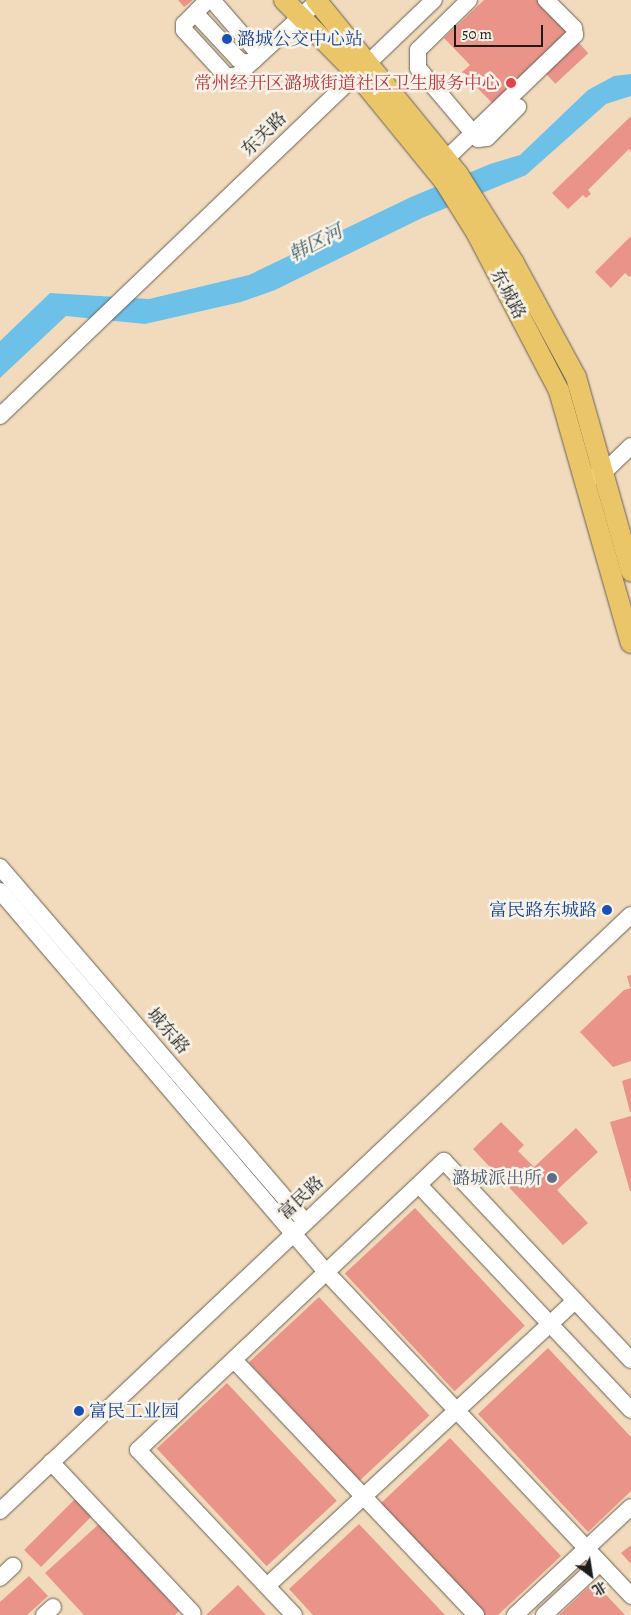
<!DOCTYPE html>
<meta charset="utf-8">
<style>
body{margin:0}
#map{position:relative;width:631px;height:1615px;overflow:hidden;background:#f2dbbc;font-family:Alegreya,"Noto Serif SC",serif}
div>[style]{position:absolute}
.water>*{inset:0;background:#6dc1e9}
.building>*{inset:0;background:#e99389;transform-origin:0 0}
.roads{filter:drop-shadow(0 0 1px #675f54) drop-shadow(0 0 1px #675f54)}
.minor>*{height:16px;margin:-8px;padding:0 8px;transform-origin:8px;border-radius:8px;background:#fff}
.major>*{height:20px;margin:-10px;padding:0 10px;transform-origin:10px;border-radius:10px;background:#ebc669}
.dots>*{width:14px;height:14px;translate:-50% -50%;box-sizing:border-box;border:2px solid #f7f3e8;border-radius:50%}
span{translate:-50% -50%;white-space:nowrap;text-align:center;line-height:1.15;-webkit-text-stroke:5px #f7f3e8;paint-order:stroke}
.transit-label{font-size:18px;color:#164399}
.left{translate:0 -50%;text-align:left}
.right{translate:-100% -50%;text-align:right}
.health-label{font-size:18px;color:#be3a42}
.street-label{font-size:18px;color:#1c1c1c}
.service-label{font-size:18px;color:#4e5e75}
.water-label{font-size:19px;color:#385664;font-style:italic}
.north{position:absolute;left:566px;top:1550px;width:50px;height:50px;-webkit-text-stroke:4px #f7f3e8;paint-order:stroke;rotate:149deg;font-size:14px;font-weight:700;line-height:20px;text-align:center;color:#1c1c1c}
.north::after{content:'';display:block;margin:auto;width:18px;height:22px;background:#1c1c1c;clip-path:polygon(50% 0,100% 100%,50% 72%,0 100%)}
.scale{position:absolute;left:454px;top:25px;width:89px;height:22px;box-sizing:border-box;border:2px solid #1c1c1c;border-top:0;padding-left:6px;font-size:15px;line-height:18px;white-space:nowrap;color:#1c1c1c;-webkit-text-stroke:4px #f7f3e8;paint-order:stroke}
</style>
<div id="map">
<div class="water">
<i style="clip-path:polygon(631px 74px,631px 96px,606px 104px,526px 175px,422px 218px,275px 290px,241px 302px,145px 324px,66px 316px,0 378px,0 341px,50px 293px,149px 299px,249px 275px,411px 197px,490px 164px,520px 155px,588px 90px,614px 76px)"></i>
</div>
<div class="building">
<i style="clip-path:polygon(178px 0,193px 0,184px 7px)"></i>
<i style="clip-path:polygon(484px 0,538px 0,569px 32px,493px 104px,462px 72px,470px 65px,444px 38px)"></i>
<i style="left:576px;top:40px;width:18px;height:45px;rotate:47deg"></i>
<i style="clip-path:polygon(631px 116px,631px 152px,629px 149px,588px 190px,591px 194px,586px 198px,583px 195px,568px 209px,552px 193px)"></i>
<i style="clip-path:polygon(631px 236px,631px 275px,629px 277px,625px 273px,611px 288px,595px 272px)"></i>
<i style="clip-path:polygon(631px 975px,631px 987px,630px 987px,627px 976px)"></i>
<i style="clip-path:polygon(631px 988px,631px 1061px,613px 1067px,580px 1032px,624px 990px)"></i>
<i style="clip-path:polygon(631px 1078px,631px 1112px,630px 1112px,622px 1081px)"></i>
<i style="clip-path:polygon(631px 1116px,631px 1191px,630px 1191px,610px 1122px)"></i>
<i style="clip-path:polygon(501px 1122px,524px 1145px,518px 1151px,534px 1167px,576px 1128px,598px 1152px,557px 1190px,588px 1223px,563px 1245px,473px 1149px)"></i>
<i style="left:415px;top:1208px;width:161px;height:96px;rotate:47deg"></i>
<i style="left:319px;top:1297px;width:162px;height:96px;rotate:47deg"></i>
<i style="clip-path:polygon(548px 1348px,631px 1437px,631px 1491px,588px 1532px,478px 1414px)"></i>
<i style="left:227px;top:1383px;width:161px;height:96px;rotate:47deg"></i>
<i style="clip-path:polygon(450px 1438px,561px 1556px,498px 1615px,484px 1615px,380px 1504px)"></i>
<i style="left:75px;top:1499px;width:24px;height:72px;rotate:45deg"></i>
<i style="clip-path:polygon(99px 1524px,179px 1611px,175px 1615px,84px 1615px,45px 1573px)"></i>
<i style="clip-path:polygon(359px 1524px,445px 1615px,313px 1615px,289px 1589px)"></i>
<i style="clip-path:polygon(631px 1545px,631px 1564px,621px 1553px)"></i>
<i style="clip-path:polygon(29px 1576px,48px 1596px,27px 1615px,0 1615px,0 1602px)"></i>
<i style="clip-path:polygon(594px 1582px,625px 1615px,559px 1615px)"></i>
<i style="clip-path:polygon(238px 1585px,266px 1615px,206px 1615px)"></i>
</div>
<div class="roads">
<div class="minor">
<i style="left:208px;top:0;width:14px;rotate:135deg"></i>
<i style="left:198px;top:10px;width:6px;rotate:90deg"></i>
<i style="left:198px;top:16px;width:60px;rotate:47deg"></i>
<i style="left:239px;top:60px;width:8px;rotate:23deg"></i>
<i style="left:246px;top:63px;width:9px;rotate:-21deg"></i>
<i style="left:254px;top:60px;width:87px;rotate:-42.7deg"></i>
<i style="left:212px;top:0;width:62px;rotate:48.9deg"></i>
<i style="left:253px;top:47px;width:9px;rotate:21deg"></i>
<i style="left:261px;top:50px;width:9px;rotate:-27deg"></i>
<i style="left:469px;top:0;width:71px;rotate:135.6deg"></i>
<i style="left:418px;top:50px;width:18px;rotate:90deg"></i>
<i style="left:418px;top:68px;width:93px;rotate:49.8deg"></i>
<i style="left:478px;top:139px;width:9px;rotate:-6deg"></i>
<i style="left:487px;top:138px;width:44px;rotate:-45deg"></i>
<i style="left:198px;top:10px;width:20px;rotate:135deg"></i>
<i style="left:184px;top:24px;width:6px;rotate:90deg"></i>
<i style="left:184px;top:30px;width:64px;rotate:47.5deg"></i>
<i style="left:227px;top:77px;width:11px;rotate:-10deg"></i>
<i style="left:238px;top:75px;width:22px;rotate:-43deg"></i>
<i style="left:446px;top:159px;width:179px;rotate:-43.9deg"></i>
<i style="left:575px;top:35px;width:7px;rotate:-98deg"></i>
<i style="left:574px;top:28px;width:40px;rotate:-135deg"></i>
<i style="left:0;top:416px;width:601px;rotate:-43.79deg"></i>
<i style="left:594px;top:476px;width:9px;rotate:-18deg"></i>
<i style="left:603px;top:473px;width:39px;rotate:-44deg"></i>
<i style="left:0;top:867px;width:468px;rotate:49.3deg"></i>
<i style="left:0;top:891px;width:503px;rotate:49.44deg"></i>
<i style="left:327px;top:1273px;width:444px;rotate:46.7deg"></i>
<i style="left:419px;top:1185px;width:309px;rotate:46.7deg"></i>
<i style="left:234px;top:1360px;width:352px;rotate:46.5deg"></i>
<i style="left:51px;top:1462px;width:207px;rotate:46.8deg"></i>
<i style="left:0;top:1511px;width:868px;rotate:-43.37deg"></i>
<i style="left:0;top:1578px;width:18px;rotate:-43deg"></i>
<i style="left:267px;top:1586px;width:420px;rotate:-42.8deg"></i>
<i style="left:44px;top:1615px;width:12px;rotate:-42deg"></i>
<i style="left:294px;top:1615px;width:227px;rotate:-133.4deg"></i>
<i style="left:138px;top:1450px;width:421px;rotate:-43.4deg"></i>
<i style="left:444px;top:1161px;width:273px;rotate:46.8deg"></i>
<i style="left:515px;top:1615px;width:158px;rotate:-43deg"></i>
<i style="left:544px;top:1615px;width:76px;rotate:-42.9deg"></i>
</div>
<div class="major">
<i style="left:284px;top:0;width:103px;rotate:45.4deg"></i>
<i style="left:356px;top:73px;width:139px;rotate:50.8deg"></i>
<i style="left:444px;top:181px;width:60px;rotate:57.9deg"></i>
<i style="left:476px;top:232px;width:179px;rotate:62.4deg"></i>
<i style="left:559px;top:391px;width:262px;rotate:74.1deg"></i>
<i style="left:316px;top:0;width:225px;rotate:50.8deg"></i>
<i style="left:458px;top:174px;width:105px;rotate:57.8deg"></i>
<i style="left:514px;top:263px;width:130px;rotate:61.5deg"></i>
<i style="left:576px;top:377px;width:202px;rotate:74.2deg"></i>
</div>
</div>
<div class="dots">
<i style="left:227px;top:39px;background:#1a4fb4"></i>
<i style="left:511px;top:83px;background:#e0444e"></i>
<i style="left:607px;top:910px;background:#1a4fb4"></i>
<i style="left:552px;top:1178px;background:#5c6f8a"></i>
<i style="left:79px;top:1411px;background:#1a4fb4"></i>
</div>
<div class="transit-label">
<span class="left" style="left:237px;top:39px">潞城公交中心站</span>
<span class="right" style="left:597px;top:910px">富民路东城路</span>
<span class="left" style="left:89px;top:1411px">富民工业园</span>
</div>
<div class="health-label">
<span class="right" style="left:500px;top:83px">常州经开区潞城街道社区卫生服务中心</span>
</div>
<div class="street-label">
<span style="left:264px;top:134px;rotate:-44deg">东关路</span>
<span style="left:508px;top:294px;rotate:62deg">东城路</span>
<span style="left:168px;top:1031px;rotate:49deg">城东路</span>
<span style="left:301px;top:1198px;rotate:-43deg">富民路</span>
</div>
<div class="service-label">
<span class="right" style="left:542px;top:1178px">潞城派出所</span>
</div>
<div class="water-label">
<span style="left:316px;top:244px;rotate:-27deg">韩区河</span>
</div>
<div class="north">北</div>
<div class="scale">50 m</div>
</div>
